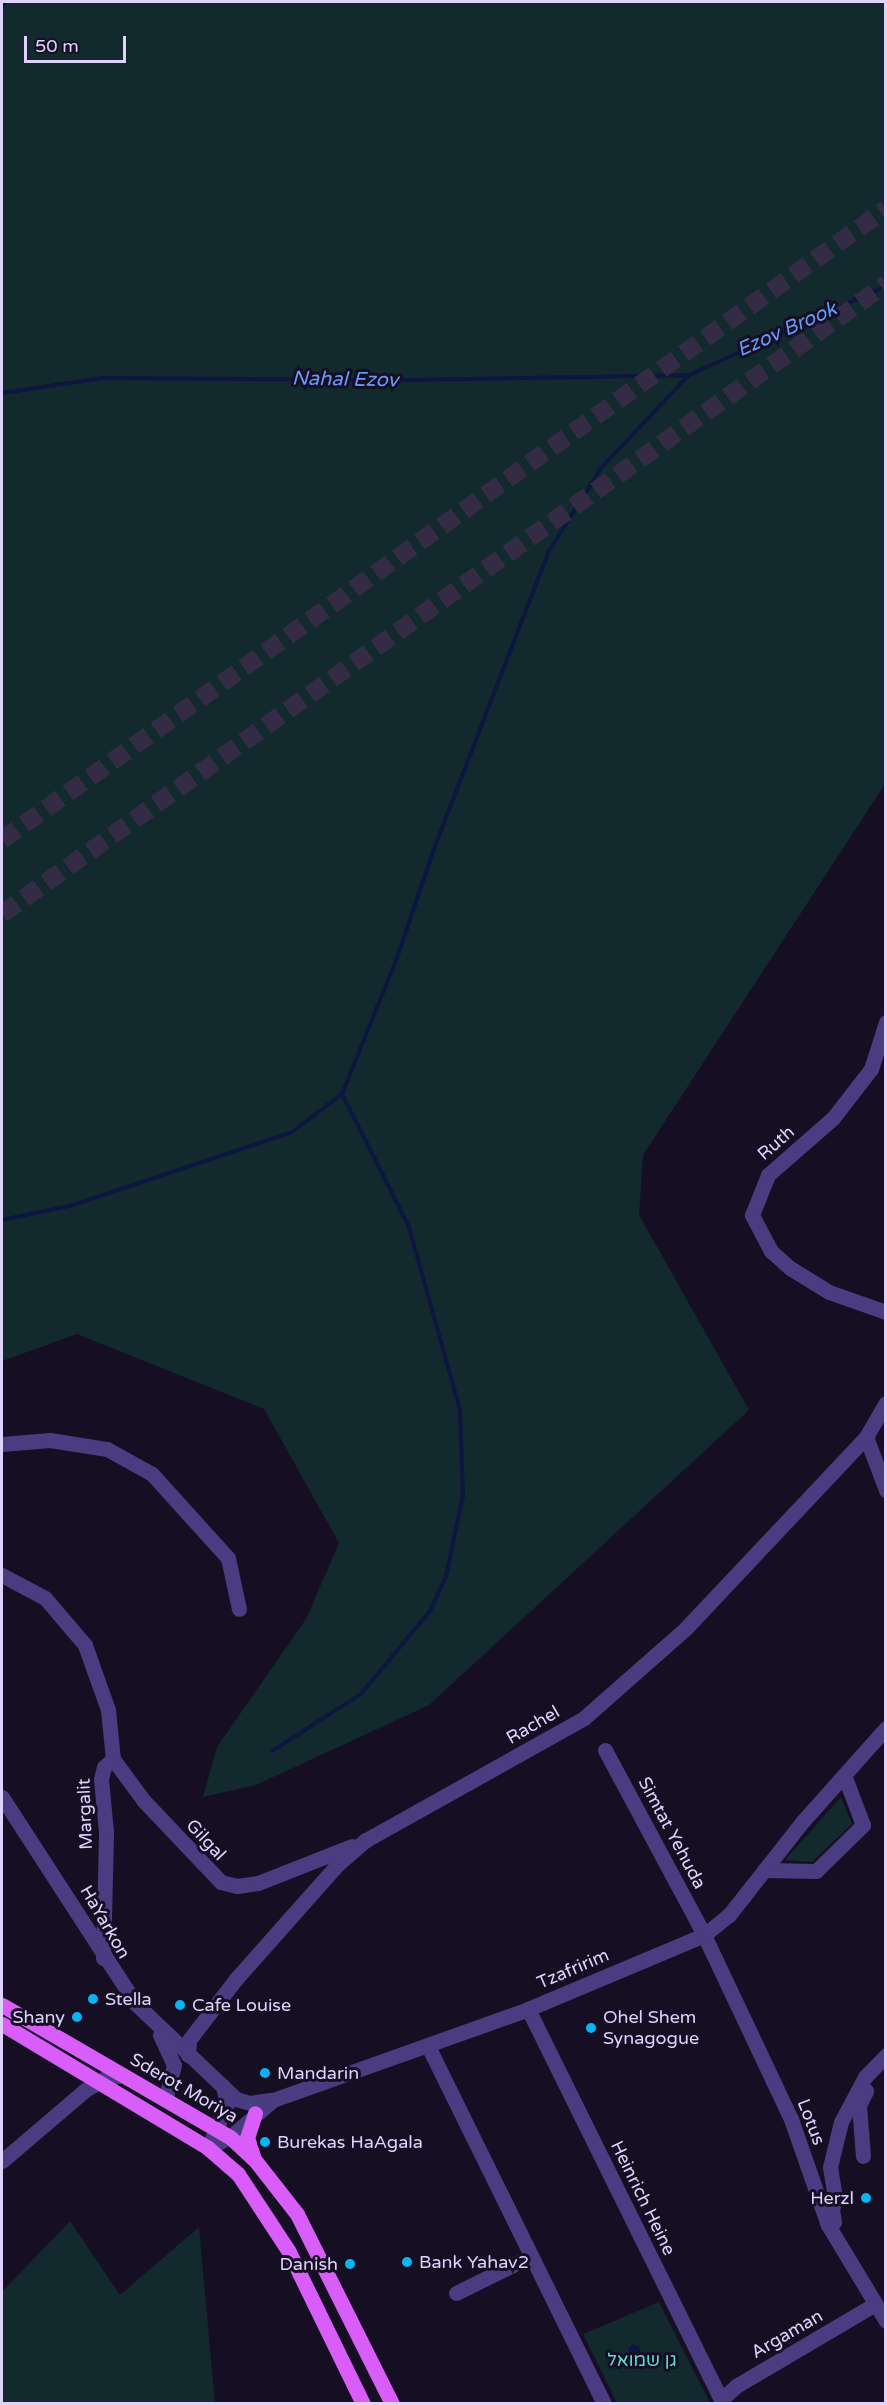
<!DOCTYPE html>
<meta charset="utf-8">
<style>
body{margin:0}
#map{position:relative;width:887px;height:2405px;overflow:hidden;background:#160f23;font-family:"Varela Round","Noto Sans Hebrew",sans-serif}
div>[style]{position:absolute}
.green>*{inset:0;background:#12292d}
.water>*{inset:0;background:#0c163f}
.stream>*{height:4px;margin:-2px;padding:0 2px;transform-origin:2px;border-radius:2px;background:#0c163f}
.highway-tunnel>*{height:18px;margin-top:-9px;transform-origin:0;background:repeating-linear-gradient(90deg,#342c44 0 18px,transparent 0 27px)}
.minor>*{height:15px;margin:-7.5px;padding:0 7.5px;transform-origin:7.5px;border-radius:7.5px;background:#4a3c80}
.major>*{height:15px;margin:-7.5px;padding:0 7.5px;transform-origin:7.5px;border-radius:7.5px;background:#d95ef9}
.dots>*{width:16px;height:16px;translate:-50% -50%;box-sizing:border-box;border:3px solid #160f23;border-radius:50%}
span{translate:-50% -50%;white-space:nowrap;text-align:center;line-height:1.15;-webkit-text-stroke:6px #160f23;paint-order:stroke}
.street-label{font-size:18px;color:#dfd2fd}
.poi-label{font-size:18px;color:#dfd2fd}
.left{translate:0 -50%;text-align:left}
.right{translate:-100% -50%;text-align:right}
.park-label{font-size:18px;color:#61dbd1}
.water-label{font-size:20px;color:#659bf9;font-style:italic}
.frame{position:absolute;inset:0;border:3px solid #dfd2fd;pointer-events:none}
.scale{position:absolute;left:24px;top:36px;width:102px;height:27px;box-sizing:border-box;border:3px solid #dfd2fd;border-top:0;padding-left:8px;font-size:18px;line-height:21px;white-space:nowrap;color:#dfd2fd;-webkit-text-stroke:4px #160f23;paint-order:stroke}
</style>
<div id="map">
<div class="green">
<i style="clip-path:polygon(2px 2px,885px 2px,885px 784px,643px 1155px,639px 1215px,749px 1410px,429px 1705px,256px 1785px,203px 1797px,217px 1747px,306px 1619px,339px 1543px,264px 1409px,77px 1334px,2px 1361px)"></i>
<i style="clip-path:polygon(841px 1797px,852px 1824px,812px 1862px,785px 1860px)"></i>
<i style="clip-path:polygon(70px 2221px,120px 2295px,199px 2227px,215px 2403px,2px 2403px,2px 2292px)"></i>
<i style="clip-path:polygon(659px 2302px,710px 2403px,617px 2403px,583px 2334px)"></i>
</div>
<div class="water">
<i style="clip-path:polygon(632px 2344px,639px 2347px,642px 2360px,631px 2356px,628px 2349px)"></i>
</div>
<div class="stream">
<i style="left:2px;top:6px;width:6px;rotate:-45deg"></i>
<i style="left:2px;top:393px;width:102px;rotate:-8.4deg"></i>
<i style="left:103px;top:378px;width:307px;rotate:0.4deg"></i>
<i style="left:410px;top:380px;width:279px;rotate:-1deg"></i>
<i style="left:689px;top:375px;width:216px;rotate:-24.3deg"></i>
<i style="left:2px;top:1220px;width:73px;rotate:-11.9deg"></i>
<i style="left:73px;top:1205px;width:231px;rotate:-18.4deg"></i>
<i style="left:292px;top:1132px;width:63px;rotate:-37.2deg"></i>
<i style="left:342px;top:1094px;width:147px;rotate:-68deg"></i>
<i style="left:397px;top:958px;width:118px;rotate:-71.3deg"></i>
<i style="left:435px;top:846px;width:316px;rotate:-68.9deg"></i>
<i style="left:549px;top:551px;width:98px;rotate:-57.9deg"></i>
<i style="left:601px;top:468px;width:128px;rotate:-46.6deg"></i>
<i style="left:272px;top:1751px;width:106px;rotate:-32.6deg"></i>
<i style="left:361px;top:1694px;width:108px;rotate:-50.3deg"></i>
<i style="left:430px;top:1611px;width:38px;rotate:-65deg"></i>
<i style="left:446px;top:1576px;width:83px;rotate:-78.1deg"></i>
<i style="left:463px;top:1495px;width:85px;rotate:-92deg"></i>
<i style="left:460px;top:1410px;width:190px;rotate:-105.6deg"></i>
<i style="left:409px;top:1227px;width:149px;rotate:-116.7deg"></i>
</div>
<div class="highway-tunnel">
<i style="left:2px;top:840px;width:1086px;rotate:-35.52deg"></i>
<i style="left:2px;top:914px;width:1086px;rotate:-35.48deg"></i>
</div>
<div class="minor">
<i style="left:886px;top:1022px;width:49px;rotate:107.7deg"></i>
<i style="left:871px;top:1069px;width:62px;rotate:127.8deg"></i>
<i style="left:833px;top:1118px;width:86px;rotate:138.8deg"></i>
<i style="left:768px;top:1175px;width:43px;rotate:111.8deg"></i>
<i style="left:752px;top:1215px;width:41px;rotate:62.2deg"></i>
<i style="left:771px;top:1251px;width:25px;rotate:42deg"></i>
<i style="left:790px;top:1268px;width:46px;rotate:31.6deg"></i>
<i style="left:829px;top:1292px;width:60px;rotate:19.3deg"></i>
<i style="left:866px;top:1437px;width:57px;rotate:69.3deg"></i>
<i style="left:2px;top:1444px;width:48px;rotate:-4.8deg"></i>
<i style="left:50px;top:1440px;width:58px;rotate:9deg"></i>
<i style="left:107px;top:1449px;width:51px;rotate:29.1deg"></i>
<i style="left:152px;top:1474px;width:113px;rotate:47.9deg"></i>
<i style="left:228px;top:1558px;width:52px;rotate:77.8deg"></i>
<i style="left:2px;top:1575px;width:49px;rotate:28.1deg"></i>
<i style="left:45px;top:1598px;width:62px;rotate:49.6deg"></i>
<i style="left:85px;top:1645px;width:69px;rotate:70.5deg"></i>
<i style="left:108px;top:1710px;width:49px;rotate:84.2deg"></i>
<i style="left:605px;top:1750px;width:210px;rotate:61.8deg"></i>
<i style="left:704px;top:1935px;width:204px;rotate:64.7deg"></i>
<i style="left:791px;top:2119px;width:112px;rotate:70.8deg"></i>
<i style="left:828px;top:2225px;width:112px;rotate:58.9deg"></i>
<i style="left:113px;top:1759px;width:52px;rotate:53.6deg"></i>
<i style="left:144px;top:1801px;width:112px;rotate:46.5deg"></i>
<i style="left:221px;top:1882px;width:16px;rotate:14deg"></i>
<i style="left:237px;top:1886px;width:21px;rotate:-8deg"></i>
<i style="left:258px;top:1883px;width:101px;rotate:-21.5deg"></i>
<i style="left:2px;top:1797px;width:247px;rotate:57.1deg"></i>
<i style="left:136px;top:2004px;width:138px;rotate:43.5deg"></i>
<i style="left:236px;top:2099px;width:15px;rotate:16deg"></i>
<i style="left:250px;top:2103px;width:20px;rotate:-9deg"></i>
<i style="left:764px;top:1870px;width:52px;rotate:1.1deg"></i>
<i style="left:816px;top:1871px;width:66px;rotate:-44.4deg"></i>
<i style="left:863px;top:1825px;width:53px;rotate:-110.8deg"></i>
<i style="left:103px;top:1958px;width:126px;rotate:-88.6deg"></i>
<i style="left:106px;top:1832px;width:53px;rotate:-95.4deg"></i>
<i style="left:101px;top:1779px;width:12px;rotate:-76deg"></i>
<i style="left:104px;top:1767px;width:12px;rotate:-42deg"></i>
<i style="left:528px;top:2009px;width:441px;rotate:63.7deg"></i>
<i style="left:160px;top:2035px;width:33px;rotate:65deg"></i>
<i style="left:174px;top:2065px;width:36px;rotate:104deg"></i>
<i style="left:428px;top:2046px;width:399px;rotate:63.8deg"></i>
<i style="left:188px;top:2055px;width:15px;rotate:-86deg"></i>
<i style="left:189px;top:2040px;width:76px;rotate:-52.5deg"></i>
<i style="left:235px;top:1980px;width:155px;rotate:-48.4deg"></i>
<i style="left:338px;top:1864px;width:37px;rotate:-41deg"></i>
<i style="left:366px;top:1840px;width:250px;rotate:-29.2deg"></i>
<i style="left:584px;top:1718px;width:136px;rotate:-41.4deg"></i>
<i style="left:686px;top:1628px;width:262px;rotate:-46.7deg"></i>
<i style="left:866px;top:1437px;width:39px;rotate:-60deg"></i>
<i style="left:223px;top:2086px;width:18px;rotate:77deg"></i>
<i style="left:227px;top:2104px;width:48px;rotate:113.4deg"></i>
<i style="left:208px;top:2148px;width:25px;rotate:-27deg"></i>
<i style="left:230px;top:2137px;width:57px;rotate:-40.7deg"></i>
<i style="left:273px;top:2100px;width:271px;rotate:-19.6deg"></i>
<i style="left:528px;top:2009px;width:191px;rotate:-22.8deg"></i>
<i style="left:704px;top:1935px;width:32px;rotate:-39deg"></i>
<i style="left:729px;top:1915px;width:120px;rotate:-51.8deg"></i>
<i style="left:803px;top:1821px;width:125px;rotate:-48.3deg"></i>
<i style="left:863px;top:2156px;width:51px;rotate:-94.5deg"></i>
<i style="left:859px;top:2105px;width:16px;rotate:-63deg"></i>
<i style="left:2px;top:2161px;width:109px;rotate:-40.5deg"></i>
<i style="left:85px;top:2090px;width:24px;rotate:-30deg"></i>
<i style="left:106px;top:2078px;width:17px;rotate:-10deg"></i>
<i style="left:830px;top:2224px;width:4px;rotate:-27deg"></i>
<i style="left:834px;top:2222px;width:12px;rotate:-99deg"></i>
<i style="left:832px;top:2210px;width:12px;rotate:-76deg"></i>
<i style="left:835px;top:2198px;width:31px;rotate:-99deg"></i>
<i style="left:830px;top:2167px;width:46px;rotate:-76.3deg"></i>
<i style="left:841px;top:2122px;width:51px;rotate:-61.9deg"></i>
<i style="left:865px;top:2077px;width:30px;rotate:-46deg"></i>
<i style="left:456px;top:2293px;width:84px;rotate:-26.3deg"></i>
<i style="left:721px;top:2400px;width:21px;rotate:-43deg"></i>
<i style="left:736px;top:2386px;width:161px;rotate:-30.5deg"></i>
</div>
<div class="major">
<i style="left:2px;top:2005px;width:263px;rotate:30.1deg"></i>
<i style="left:230px;top:2137px;width:33px;rotate:43deg"></i>
<i style="left:254px;top:2159px;width:70px;rotate:52deg"></i>
<i style="left:297px;top:2214px;width:212px;rotate:63.4deg"></i>
<i style="left:2px;top:2024px;width:240px;rotate:31deg"></i>
<i style="left:208px;top:2148px;width:40px;rotate:41deg"></i>
<i style="left:238px;top:2174px;width:91px;rotate:56.7deg"></i>
<i style="left:288px;top:2250px;width:171px;rotate:64deg"></i>
<i style="left:253px;top:2156px;width:19px;rotate:-108deg"></i>
<i style="left:247px;top:2138px;width:26px;rotate:-72deg"></i>
</div>
<div class="dots">
<i style="left:93px;top:1999px;background:#09b4f3"></i>
<i style="left:180px;top:2005px;background:#09b4f3"></i>
<i style="left:77px;top:2017px;background:#09b4f3"></i>
<i style="left:591px;top:2028px;background:#09b4f3"></i>
<i style="left:265px;top:2073px;background:#09b4f3"></i>
<i style="left:265px;top:2142px;background:#09b4f3"></i>
<i style="left:866px;top:2198px;background:#09b4f3"></i>
<i style="left:407px;top:2262px;background:#09b4f3"></i>
<i style="left:350px;top:2264px;background:#09b4f3"></i>
</div>
<div class="street-label">
<span style="left:776px;top:1143px;rotate:-41deg">Ruth</span>
<span style="left:533px;top:1725px;rotate:-30deg">Rachel</span>
<span style="left:85px;top:1814px;rotate:-92deg">Margalit</span>
<span style="left:672px;top:1833px;rotate:62deg">Simtat Yehuda</span>
<span style="left:206px;top:1840px;rotate:47deg">Gilgal</span>
<span style="left:105px;top:1922px;rotate:60deg">HaYarkon</span>
<span style="left:573px;top:1969px;rotate:-23deg">Tzafririm</span>
<span style="left:184px;top:2088px;rotate:30deg">Sderot Moriya</span>
<span style="left:811px;top:2122px;rotate:69deg">Lotus</span>
<span style="left:643px;top:2198px;rotate:64deg">Heinrich Heine</span>
<span style="left:787px;top:2334px;rotate:-30deg">Argaman</span>
</div>
<div class="poi-label">
<span class="left" style="left:105px;top:1999px">Stella</span>
<span class="left" style="left:192px;top:2005px">Cafe Louise</span>
<span class="right" style="left:65px;top:2017px">Shany</span>
<span class="left" style="left:603px;top:2028px">Ohel Shem<br>Synagogue</span>
<span class="left" style="left:277px;top:2073px">Mandarin</span>
<span class="left" style="left:277px;top:2142px">Burekas HaAgala</span>
<span class="right" style="left:854px;top:2198px">Herzl</span>
<span class="left" style="left:419px;top:2262px">Bank Yahav2</span>
<span class="right" style="left:338px;top:2264px">Danish</span>
</div>
<div class="park-label">
<span style="left:642px;top:2360px">גן שמואל</span>
</div>
<div class="water-label">
<span style="left:787px;top:330px;rotate:-24deg">Ezov Brook</span>
<span style="left:345px;top:380px;rotate:1deg">Nahal Ezov</span>
</div>
<div class="frame"></div>
<div class="scale">50 m</div>
</div>
